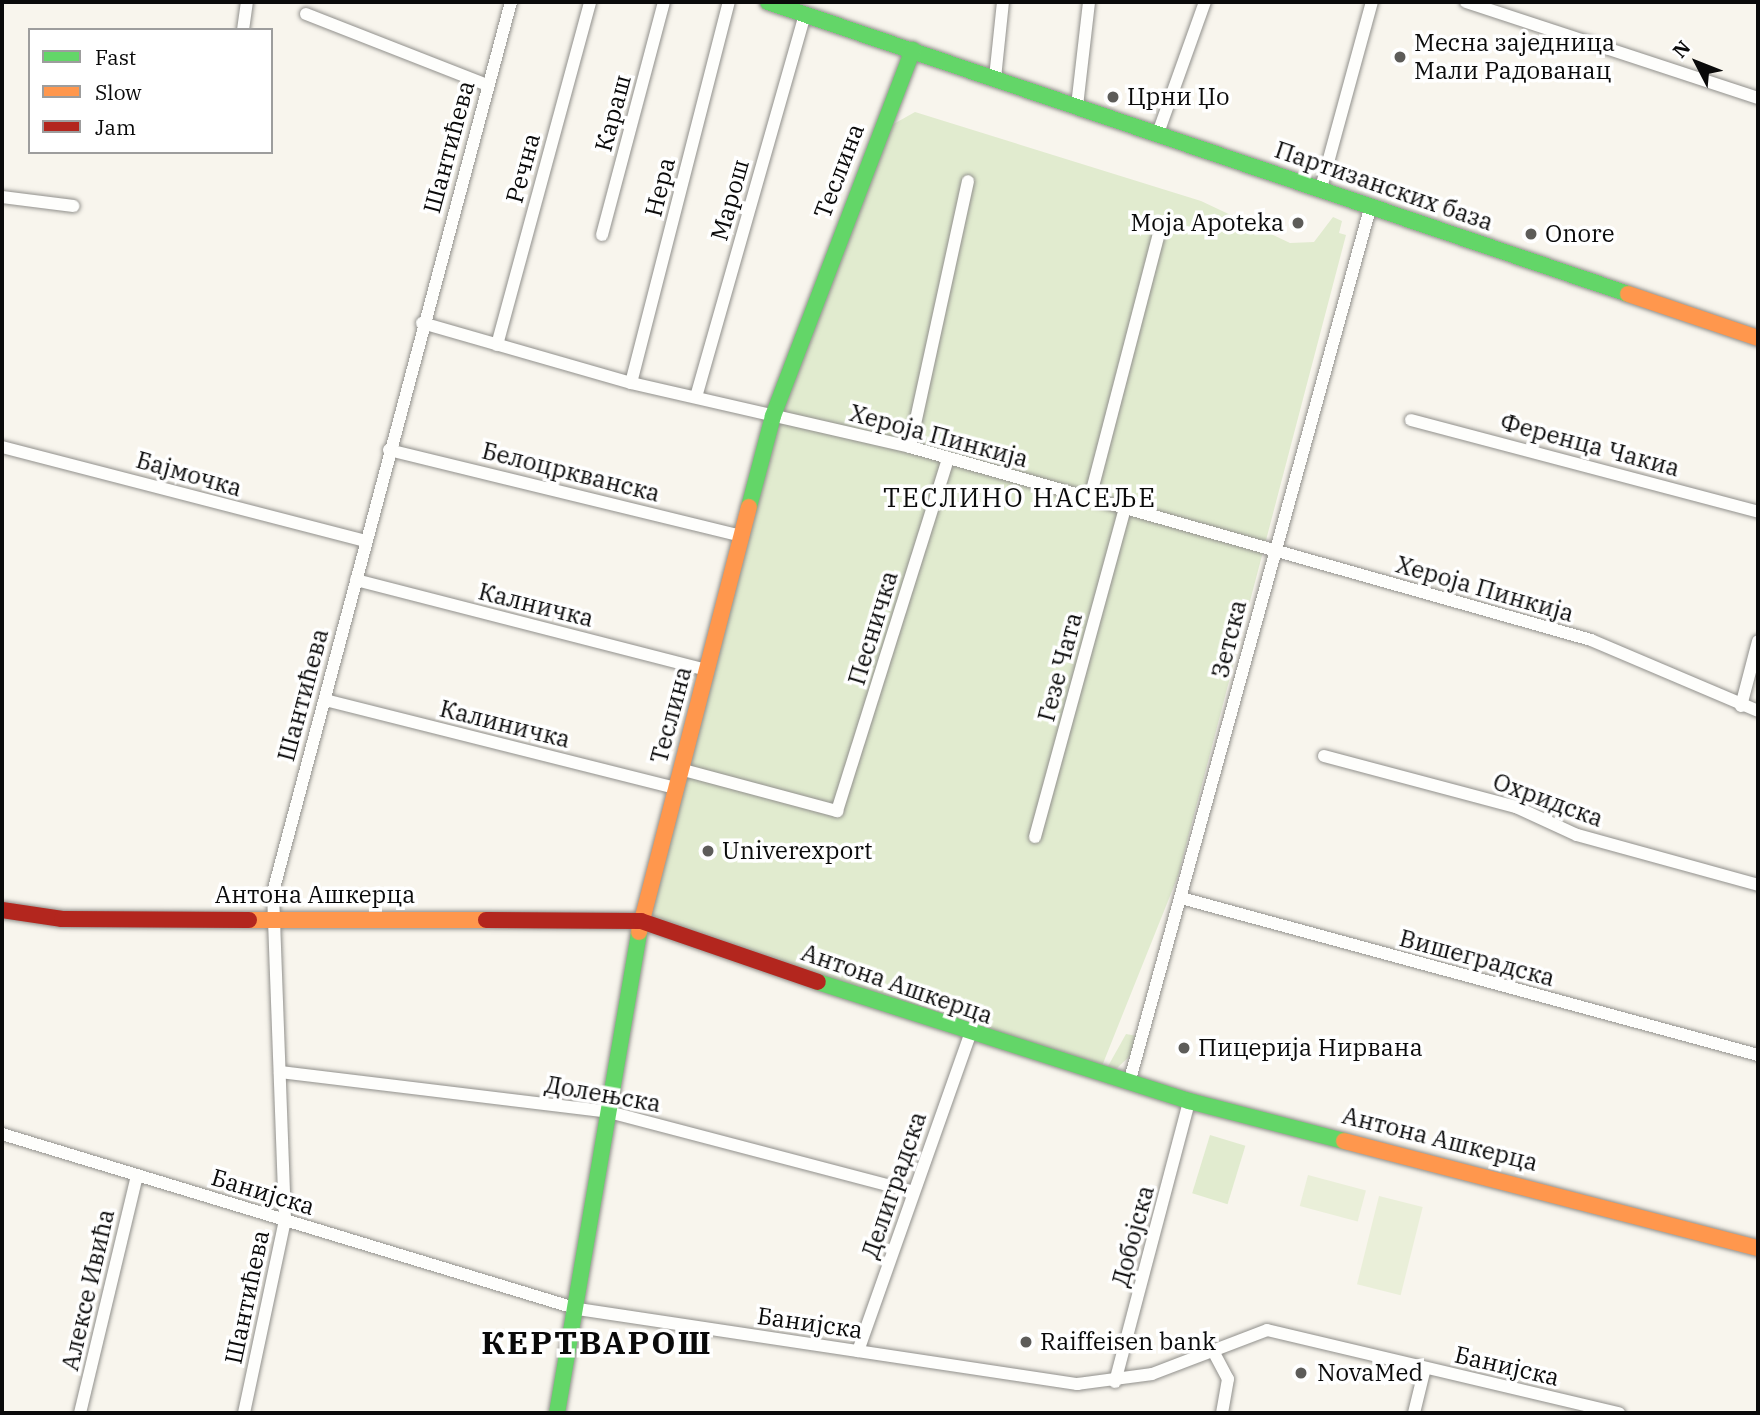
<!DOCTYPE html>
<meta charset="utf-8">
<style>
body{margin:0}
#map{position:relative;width:1760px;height:1415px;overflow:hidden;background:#f8f5ed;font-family:"IBM Plex Serif",serif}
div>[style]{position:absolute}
.green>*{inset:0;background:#e1ebcf;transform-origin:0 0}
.pitch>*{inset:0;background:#eaefd9;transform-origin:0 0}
.roads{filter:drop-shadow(0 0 2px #91908c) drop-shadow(0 0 2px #91908c)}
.street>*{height:12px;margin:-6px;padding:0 6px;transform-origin:6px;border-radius:6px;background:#fefefc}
.fast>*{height:16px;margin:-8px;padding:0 8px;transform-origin:8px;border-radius:8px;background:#63d668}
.slow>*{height:16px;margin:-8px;padding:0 8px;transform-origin:8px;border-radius:8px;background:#ff974d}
.jam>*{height:16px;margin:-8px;padding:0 8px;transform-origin:8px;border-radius:8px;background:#b3261e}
.dots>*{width:19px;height:19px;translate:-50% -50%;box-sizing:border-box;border:4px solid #fff;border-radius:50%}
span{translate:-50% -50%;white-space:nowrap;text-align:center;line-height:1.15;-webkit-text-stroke:7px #fff;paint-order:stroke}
.poi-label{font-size:24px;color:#0a0a0a}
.left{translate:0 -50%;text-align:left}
.right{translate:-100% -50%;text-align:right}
.street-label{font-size:24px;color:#0a0a0a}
.neighbourhood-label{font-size:26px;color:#0a0a0a;letter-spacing:2px}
.district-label{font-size:32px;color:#0a0a0a;font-weight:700;letter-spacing:2px}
.frame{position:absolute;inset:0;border:4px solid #0a0a0a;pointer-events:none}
.legend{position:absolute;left:28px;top:28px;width:245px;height:126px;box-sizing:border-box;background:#fff;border:2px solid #9d9d9d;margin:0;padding:9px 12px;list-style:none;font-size:21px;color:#0a0a0a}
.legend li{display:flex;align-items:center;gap:14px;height:35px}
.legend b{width:35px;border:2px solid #9d9d9d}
.north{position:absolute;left:1662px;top:28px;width:70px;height:70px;-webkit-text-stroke:5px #fff;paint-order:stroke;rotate:312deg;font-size:19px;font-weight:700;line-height:28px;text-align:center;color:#0a0a0a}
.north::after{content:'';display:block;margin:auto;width:24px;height:32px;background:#0a0a0a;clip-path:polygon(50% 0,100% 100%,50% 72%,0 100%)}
</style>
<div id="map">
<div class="green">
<i style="clip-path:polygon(915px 112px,1201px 201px,1290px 243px,1314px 242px,1333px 217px,1342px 221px,1339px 233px,1346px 235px,1178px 876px,1100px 1071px,645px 919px,774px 424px,890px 126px)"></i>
<i style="clip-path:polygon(1126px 1034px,1137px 1036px,1133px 1053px,1114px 1071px,1107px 1068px)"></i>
<i style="left:1210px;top:1135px;width:37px;height:61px;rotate:17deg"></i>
</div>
<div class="pitch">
<i style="left:1308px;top:1175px;width:60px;height:32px;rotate:15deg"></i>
<i style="left:1379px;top:1196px;width:45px;height:91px;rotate:14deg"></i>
</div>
<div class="roads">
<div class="street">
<i style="left:1466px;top:2px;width:307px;rotate:18.2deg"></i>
<i style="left:306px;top:14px;width:194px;rotate:21.4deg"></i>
<i style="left:243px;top:30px;width:28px;rotate:-82deg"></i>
<i style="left:995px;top:78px;width:76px;rotate:-84deg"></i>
<i style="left:1077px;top:106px;width:105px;rotate:-83.4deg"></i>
<i style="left:1158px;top:133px;width:139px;rotate:-70.3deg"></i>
<i style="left:1321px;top:188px;width:193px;rotate:-74.7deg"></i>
<i style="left:2px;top:197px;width:72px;rotate:7.2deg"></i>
<i style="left:602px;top:235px;width:241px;rotate:-75.1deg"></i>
<i style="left:422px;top:323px;width:217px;rotate:16deg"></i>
<i style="left:631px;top:383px;width:286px;rotate:12.9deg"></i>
<i style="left:910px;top:447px;width:708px;rotate:15.82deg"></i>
<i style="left:1591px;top:640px;width:181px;rotate:23deg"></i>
<i style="left:497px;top:345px;width:355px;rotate:-74.8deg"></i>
<i style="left:631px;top:383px;width:393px;rotate:-75.6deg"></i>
<i style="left:696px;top:397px;width:398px;rotate:-74.1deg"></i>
<i style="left:1411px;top:420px;width:359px;rotate:14.8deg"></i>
<i style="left:2px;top:447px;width:375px;rotate:14.5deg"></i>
<i style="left:910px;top:447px;width:272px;rotate:-77.7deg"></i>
<i style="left:389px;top:450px;width:363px;rotate:13.7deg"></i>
<i style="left:1090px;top:498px;width:270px;rotate:-75.4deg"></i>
<i style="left:356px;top:580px;width:361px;rotate:14.4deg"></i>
<i style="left:325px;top:700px;width:361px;rotate:14.1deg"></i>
<i style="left:1741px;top:706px;width:67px;rotate:-75.3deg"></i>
<i style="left:1324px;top:756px;width:199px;rotate:14.9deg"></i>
<i style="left:1516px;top:807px;width:67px;rotate:24.7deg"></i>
<i style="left:1577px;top:835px;width:188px;rotate:15.4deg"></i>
<i style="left:680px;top:769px;width:163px;rotate:15deg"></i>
<i style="left:837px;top:811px;width:370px;rotate:-72.5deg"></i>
<i style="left:1035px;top:837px;width:341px;rotate:-74.7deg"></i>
<i style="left:1185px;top:899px;width:594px;rotate:15.23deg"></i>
<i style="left:280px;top:1072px;width:331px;rotate:6.9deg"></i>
<i style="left:609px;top:1112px;width:314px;rotate:14.7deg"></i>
<i style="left:1129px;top:1083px;width:911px;rotate:-74.59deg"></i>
<i style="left:2px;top:1134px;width:602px;rotate:16.9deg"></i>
<i style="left:578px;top:1309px;width:505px;rotate:8.55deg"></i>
<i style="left:1077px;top:1384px;width:76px;rotate:-7.6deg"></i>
<i style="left:1152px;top:1374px;width:123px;rotate:-20.9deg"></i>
<i style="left:1267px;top:1330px;width:362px;rotate:13.3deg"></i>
<i style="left:1212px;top:1349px;width:34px;rotate:62deg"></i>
<i style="left:1228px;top:1379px;width:35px;rotate:100deg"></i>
<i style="left:858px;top:1351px;width:336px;rotate:-70.5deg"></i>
<i style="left:1115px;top:1382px;width:291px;rotate:-75.2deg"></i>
<i style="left:80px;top:1413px;width:244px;rotate:-76.5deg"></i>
<i style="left:244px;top:1413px;width:197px;rotate:-78deg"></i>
<i style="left:285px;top:1220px;width:328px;rotate:-92.1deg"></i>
<i style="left:273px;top:892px;width:921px;rotate:-75.03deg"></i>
<i style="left:1414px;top:1413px;width:46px;rotate:-76.3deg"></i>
</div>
<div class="fast">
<i style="left:768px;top:2px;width:908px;rotate:18.75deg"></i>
<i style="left:749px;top:507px;width:94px;rotate:-75.2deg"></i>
<i style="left:773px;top:416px;width:392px;rotate:-69.1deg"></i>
<i style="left:818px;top:982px;width:390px;rotate:17.8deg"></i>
<i style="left:1189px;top:1101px;width:160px;rotate:14.5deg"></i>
<i style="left:557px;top:1413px;width:488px;rotate:-80.3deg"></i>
</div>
<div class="slow">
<i style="left:1628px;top:294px;width:137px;rotate:18.7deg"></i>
<i style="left:249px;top:920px;width:237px"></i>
<i style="left:639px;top:932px;width:439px;rotate:-75.5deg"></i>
<i style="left:1344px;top:1141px;width:428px;rotate:14.5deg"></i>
</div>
<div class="jam">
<i style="left:2px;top:910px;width:61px;rotate:8.5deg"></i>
<i style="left:62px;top:919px;width:187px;rotate:0.3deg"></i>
<i style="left:486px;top:920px;width:155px;rotate:0.4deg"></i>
<i style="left:641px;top:921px;width:187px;rotate:19deg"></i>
</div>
</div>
<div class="dots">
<i style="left:1400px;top:57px;background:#5d5c59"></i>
<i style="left:1113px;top:97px;background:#5d5c59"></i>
<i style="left:1298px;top:223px;background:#5d5c59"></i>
<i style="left:1531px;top:234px;background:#5d5c59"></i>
<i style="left:708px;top:851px;background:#5d5c59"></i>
<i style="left:1184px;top:1048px;background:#5d5c59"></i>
<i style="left:1026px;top:1342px;background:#5d5c59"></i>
<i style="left:1301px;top:1373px;background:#5d5c59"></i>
</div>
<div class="poi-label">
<span class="left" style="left:1414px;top:57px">Месна заједница<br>Мали Радованац</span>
<span class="left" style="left:1127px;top:97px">Црни Џо</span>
<span class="right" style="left:1284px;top:223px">Moja Apoteka</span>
<span class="left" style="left:1545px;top:234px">Onore</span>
<span class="left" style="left:722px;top:851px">Univerexport</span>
<span class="left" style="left:1198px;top:1048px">Пицерија Нирвана</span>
<span class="left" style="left:1040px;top:1342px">Raiffeisen bank</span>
<span class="left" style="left:1317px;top:1373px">NovaMed</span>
</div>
<div class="street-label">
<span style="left:613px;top:113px;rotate:-75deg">Караш</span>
<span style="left:449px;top:147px;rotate:-75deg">Шантићева</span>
<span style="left:523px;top:168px;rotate:-75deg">Речна</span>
<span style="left:839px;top:171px;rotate:-69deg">Теслина</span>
<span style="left:1384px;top:186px;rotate:19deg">Партизанских база</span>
<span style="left:660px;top:187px;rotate:-76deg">Нера</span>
<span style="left:730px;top:200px;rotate:-74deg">Марош</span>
<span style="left:939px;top:436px;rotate:15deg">Хероја Пинкија</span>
<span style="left:1590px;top:445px;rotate:15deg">Ференца Чакиа</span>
<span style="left:571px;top:472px;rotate:14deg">Белоцркванска</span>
<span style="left:189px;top:474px;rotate:16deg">Бајмочка</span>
<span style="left:1485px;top:589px;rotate:16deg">Хероја Пинкија</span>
<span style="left:536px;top:605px;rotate:14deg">Калничка</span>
<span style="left:873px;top:628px;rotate:-73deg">Песничка</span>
<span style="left:1229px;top:639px;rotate:-76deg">Зетска</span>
<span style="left:1060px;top:667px;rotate:-75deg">Гезе Чата</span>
<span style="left:303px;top:695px;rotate:-75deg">Шантићева</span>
<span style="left:671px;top:715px;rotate:-75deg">Теслина</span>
<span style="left:505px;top:724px;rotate:14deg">Калиничка</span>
<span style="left:1548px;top:800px;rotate:20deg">Охридска</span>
<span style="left:315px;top:895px">Антона Ашкерца</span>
<span style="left:1477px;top:958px;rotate:15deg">Вишеградска</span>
<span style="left:897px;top:984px;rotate:19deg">Антона Ашкерца</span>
<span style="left:603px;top:1094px;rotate:10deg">Долењска</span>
<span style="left:1440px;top:1139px;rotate:14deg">Антона Ашкерца</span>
<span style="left:894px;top:1185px;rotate:-71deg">Делиградска</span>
<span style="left:263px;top:1192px;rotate:17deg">Банијска</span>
<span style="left:1133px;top:1236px;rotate:-75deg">Добојска</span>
<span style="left:88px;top:1290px;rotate:-77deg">Алексе Ивића</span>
<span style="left:247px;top:1297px;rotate:-78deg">Шантићева</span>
<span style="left:810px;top:1323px;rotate:8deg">Банијска</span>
<span style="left:1507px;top:1366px;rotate:13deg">Банијска</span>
</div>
<div class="neighbourhood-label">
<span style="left:1020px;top:498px">ТЕСЛИНО НАСЕЉЕ</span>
</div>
<div class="district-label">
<span style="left:597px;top:1342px">КЕРТВАРОШ</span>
</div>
<div class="frame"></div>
<ul class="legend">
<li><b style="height:9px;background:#63d668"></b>Fast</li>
<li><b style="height:9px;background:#ff974d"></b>Slow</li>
<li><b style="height:9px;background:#b3261e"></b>Jam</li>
</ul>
<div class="north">N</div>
</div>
